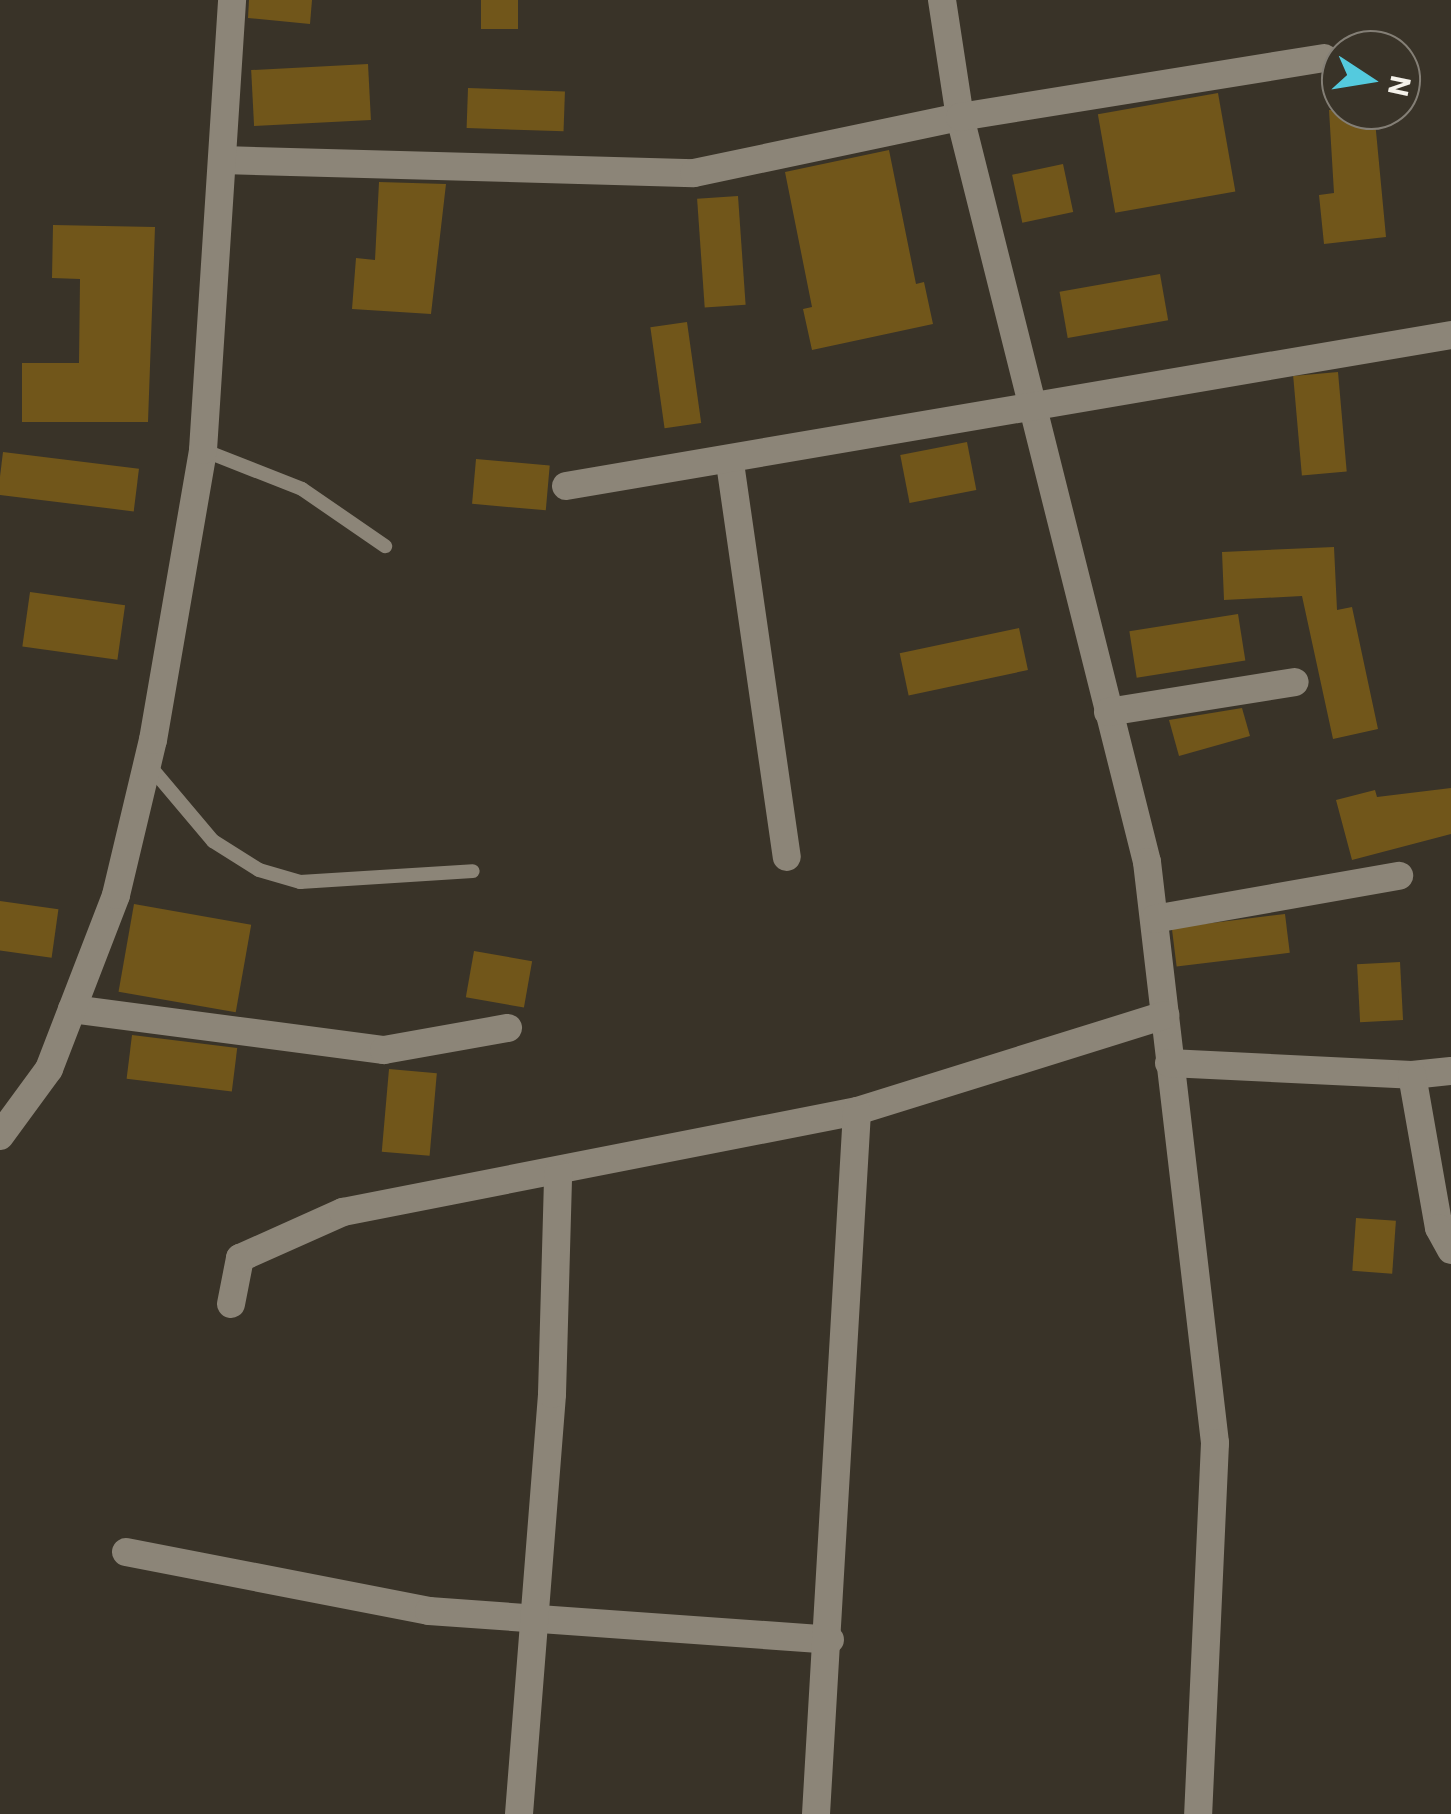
<!DOCTYPE html>
<style>
body{margin:0}
#map{position:relative;width:1451px;height:1814px;overflow:hidden;background:#393328;font-family:Roboto,sans-serif}
div>[style]{position:absolute}
.building>*{inset:0;background:#71561a;transform-origin:0 0}
.lane>*{height:14px;margin:-7px;padding:0 7px;transform-origin:7px;border-radius:7px;background:#8c8578}
.street>*{height:28px;margin:-14px;padding:0 14px;transform-origin:14px;border-radius:14px;background:#8c8578}
span{translate:-50% -50%;white-space:nowrap;text-align:center;line-height:1.15;-webkit-text-stroke:10px #393328;paint-order:stroke}
.north{position:absolute;left:1321px;top:30px;width:100px;height:100px;box-sizing:border-box;background:#393328;border:2px solid #847f76;border-radius:50%;rotate:102deg;font-size:28px;font-weight:700;line-height:40px;text-align:center;color:#f5f2eb}
.north::after{content:'';display:block;margin:auto;width:35px;height:45px;background:#54cade;clip-path:polygon(50% 0,100% 100%,50% 72%,0 100%)}
</style>
<div id="map">
<div class="building">
<i style="clip-path:polygon(249px 0,312px 0,310px 24px,248px 18px)"></i>
<i style="left:481px;top:0;width:37px;height:29px"></i>
<i style="left:368px;top:64px;width:56px;height:117px;rotate:87deg"></i>
<i style="left:468px;top:88px;width:97px;height:40px;rotate:2deg"></i>
<i style="left:1218px;top:93px;width:100px;height:122px;rotate:80deg"></i>
<i style="clip-path:polygon(1329px 110px,1374px 110px,1386px 237px,1324px 244px,1319px 195px,1334px 193px)"></i>
<i style="clip-path:polygon(889px 150px,916px 284px,924px 282px,933px 324px,812px 350px,803px 309px,812px 307px,785px 172px)"></i>
<i style="left:1063px;top:164px;width:49px;height:52px;rotate:78deg"></i>
<i style="clip-path:polygon(379px 182px,446px 184px,431px 314px,352px 309px,356px 258px,375px 260px)"></i>
<i style="left:738px;top:196px;width:109px;height:41px;rotate:86deg"></i>
<i style="clip-path:polygon(53px 225px,155px 227px,148px 422px,22px 422px,22px 363px,79px 363px,80px 279px,52px 278px)"></i>
<i style="left:1160px;top:274px;width:47px;height:102px;rotate:80deg"></i>
<i style="left:687px;top:322px;width:102px;height:37px;rotate:82deg"></i>
<i style="left:1338px;top:372px;width:100px;height:45px;rotate:85deg"></i>
<i style="left:967px;top:442px;width:49px;height:68px;rotate:79deg"></i>
<i style="left:3px;top:452px;width:137px;height:43px;rotate:7deg"></i>
<i style="left:476px;top:459px;width:74px;height:45px;rotate:5deg"></i>
<i style="clip-path:polygon(1334px 547px,1337px 610px,1352px 607px,1378px 729px,1333px 739px,1302px 596px,1224px 600px,1222px 552px)"></i>
<i style="left:30px;top:592px;width:96px;height:55px;rotate:8deg"></i>
<i style="left:1238px;top:614px;width:47px;height:110px;rotate:81deg"></i>
<i style="left:1019px;top:628px;width:43px;height:122px;rotate:78deg"></i>
<i style="clip-path:polygon(1242px 708px,1250px 736px,1179px 756px,1169px 720px)"></i>
<i style="clip-path:polygon(1451px 788px,1451px 834px,1352px 860px,1336px 800px,1375px 790px,1377px 797px)"></i>
<i style="left:0;top:901px;width:59px;height:49px;rotate:8deg"></i>
<i style="left:134px;top:904px;width:119px;height:89px;rotate:10deg"></i>
<i style="left:1285px;top:914px;width:39px;height:114px;rotate:83deg"></i>
<i style="left:474px;top:951px;width:59px;height:47px;rotate:10deg"></i>
<i style="left:1400px;top:962px;width:58px;height:43px;rotate:87deg"></i>
<i style="left:132px;top:1035px;width:106px;height:44px;rotate:7deg"></i>
<i style="left:389px;top:1069px;width:48px;height:83px;rotate:5deg"></i>
<i style="left:1356px;top:1218px;width:40px;height:53px;rotate:4deg"></i>
</div>
<div class="lane">
<i style="left:203px;top:450px;width:106px;rotate:21.5deg"></i>
<i style="left:302px;top:489px;width:101px;rotate:34.5deg"></i>
<i style="left:148px;top:764px;width:101px;rotate:49.8deg"></i>
<i style="left:213px;top:841px;width:54px;rotate:32.2deg"></i>
<i style="left:259px;top:870px;width:43px;rotate:16.3deg"></i>
<i style="left:300px;top:882px;width:173px;rotate:-3.6deg"></i>
</div>
<div class="street">
<i style="left:942px;top:0;width:118px;rotate:81.3deg"></i>
<i style="left:960px;top:117px;width:768px;rotate:75.91deg"></i>
<i style="left:1147px;top:862px;width:585px;rotate:83.32deg"></i>
<i style="left:1215px;top:1443px;width:371px;rotate:92.6deg"></i>
<i style="left:222px;top:160px;width:472px;rotate:1.6deg"></i>
<i style="left:694px;top:173px;width:272px;rotate:-11.9deg"></i>
<i style="left:960px;top:117px;width:369px;rotate:-9.2deg"></i>
<i style="left:730px;top:463px;width:398px;rotate:81.8deg"></i>
<i style="left:566px;top:486px;width:898px;rotate:-9.68deg"></i>
<i style="left:1108px;top:712px;width:189px;rotate:-9.1deg"></i>
<i style="left:1154px;top:919px;width:249px;rotate:-10deg"></i>
<i style="left:72px;top:1009px;width:315px;rotate:7.5deg"></i>
<i style="left:384px;top:1050px;width:126px;rotate:-10.1deg"></i>
<i style="left:1169px;top:1063px;width:243px;rotate:2.8deg"></i>
<i style="left:1412px;top:1075px;width:39px;rotate:-6deg"></i>
<i style="left:1412px;top:1075px;width:155px;rotate:80deg"></i>
<i style="left:1439px;top:1228px;width:25px;rotate:61deg"></i>
<i style="left:0;top:1136px;width:83px;rotate:-53.8deg"></i>
<i style="left:49px;top:1069px;width:186px;rotate:-68.9deg"></i>
<i style="left:116px;top:895px;width:159px;rotate:-76.6deg"></i>
<i style="left:153px;top:740px;width:294px;rotate:-80.2deg"></i>
<i style="left:203px;top:450px;width:451px;rotate:-86.3deg"></i>
<i style="left:231px;top:1304px;width:47px;rotate:-78.9deg"></i>
<i style="left:240px;top:1258px;width:113px;rotate:-24.1deg"></i>
<i style="left:343px;top:1212px;width:524px;rotate:-11.12deg"></i>
<i style="left:857px;top:1111px;width:323px;rotate:-17.3deg"></i>
<i style="left:126px;top:1552px;width:309px;rotate:11deg"></i>
<i style="left:429px;top:1611px;width:402px;rotate:4.1deg"></i>
<i style="left:519px;top:1814px;width:421px;rotate:-85.5deg"></i>
<i style="left:552px;top:1394px;width:221px;rotate:-88.4deg"></i>
<i style="left:816px;top:1814px;width:704px;rotate:-86.66deg"></i>
</div>
<div class="north">N</div>
</div>
